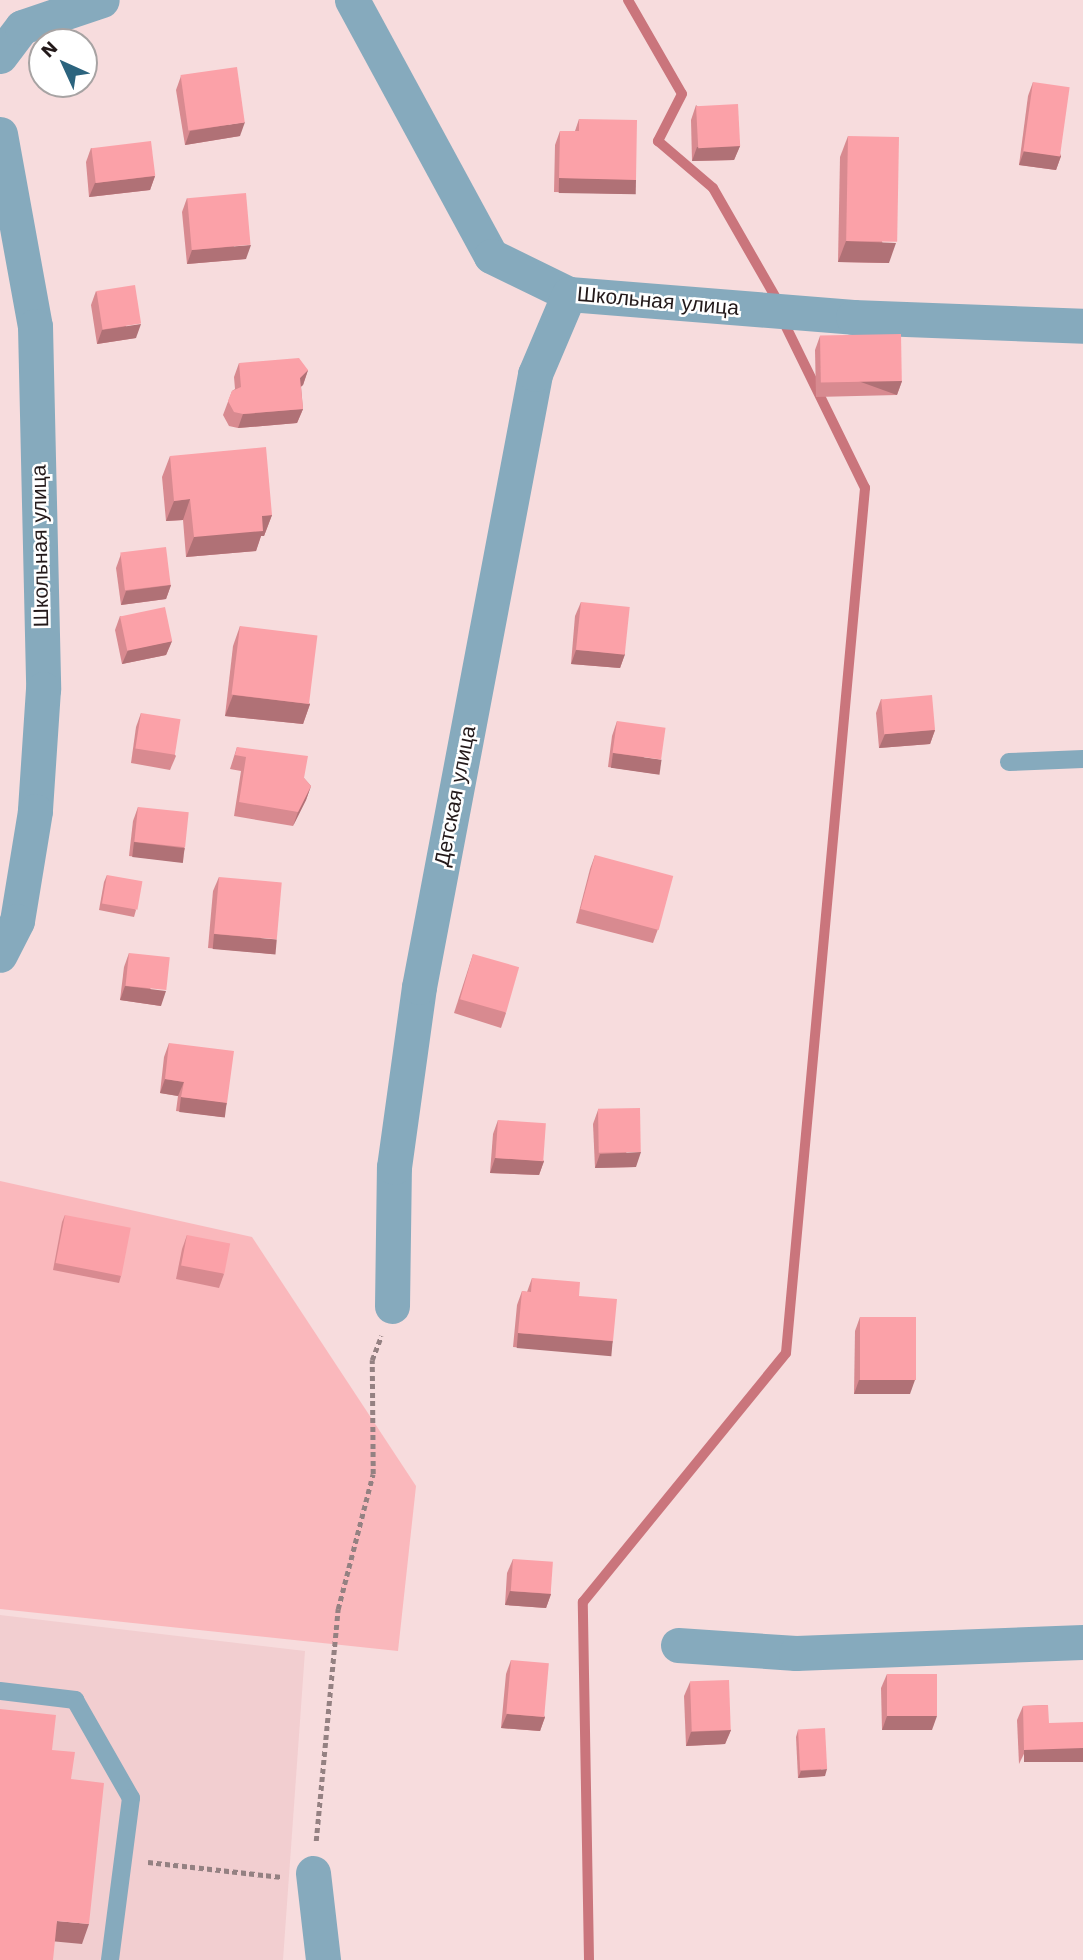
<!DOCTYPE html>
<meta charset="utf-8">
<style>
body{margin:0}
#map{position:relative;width:1083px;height:1960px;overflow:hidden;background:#f7dcdd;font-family:"Work Sans",sans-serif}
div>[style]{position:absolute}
.built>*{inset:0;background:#f2ced0}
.green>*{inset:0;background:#fab8bc}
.stream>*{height:10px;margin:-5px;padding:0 5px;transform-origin:5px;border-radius:5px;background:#ca757c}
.path>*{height:4.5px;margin-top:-2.25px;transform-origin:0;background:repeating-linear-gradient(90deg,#948182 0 5px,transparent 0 8.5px)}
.service>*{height:18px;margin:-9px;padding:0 9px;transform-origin:9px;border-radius:9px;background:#86aabd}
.minor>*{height:35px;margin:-17.5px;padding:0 17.5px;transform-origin:17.5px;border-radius:17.5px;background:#86aabd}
.wall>*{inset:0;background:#d88a90}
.shaded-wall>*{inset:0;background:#b07176;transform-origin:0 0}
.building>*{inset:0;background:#fba1a8;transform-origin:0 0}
span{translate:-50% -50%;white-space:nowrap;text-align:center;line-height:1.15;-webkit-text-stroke:5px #fff;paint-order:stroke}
.street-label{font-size:21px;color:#23191a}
.north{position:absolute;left:28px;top:28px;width:70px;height:70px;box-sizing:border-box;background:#fff;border:2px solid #a7a3a3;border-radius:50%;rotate:315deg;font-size:19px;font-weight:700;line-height:28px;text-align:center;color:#23191a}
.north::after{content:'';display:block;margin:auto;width:24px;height:32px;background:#2c647e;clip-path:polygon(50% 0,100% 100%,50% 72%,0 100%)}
</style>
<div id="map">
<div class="built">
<i style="clip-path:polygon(0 1615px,305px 1651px,283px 1960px,0 1960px)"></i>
</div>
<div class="green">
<i style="clip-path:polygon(0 1181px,252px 1237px,416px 1486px,398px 1651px,0 1609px)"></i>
</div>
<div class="stream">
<i style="left:628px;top:0;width:108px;rotate:60.1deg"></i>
<i style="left:682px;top:94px;width:53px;rotate:117.1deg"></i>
<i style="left:658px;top:141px;width:72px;rotate:40.5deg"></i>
<i style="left:713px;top:188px;width:127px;rotate:60.2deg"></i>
<i style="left:589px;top:1960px;width:358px;rotate:-91deg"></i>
<i style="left:583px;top:1602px;width:321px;rotate:-50.8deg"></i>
<i style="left:786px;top:1353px;width:869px;rotate:-84.78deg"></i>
<i style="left:865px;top:488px;width:179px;rotate:-116.1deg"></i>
</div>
<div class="path">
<i style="left:316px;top:1841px;width:233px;rotate:-84.6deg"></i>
<i style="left:338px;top:1609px;width:139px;rotate:-75.5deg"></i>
<i style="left:373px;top:1474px;width:114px;rotate:-90.5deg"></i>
<i style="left:372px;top:1360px;width:26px;rotate:-69deg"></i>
<i style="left:148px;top:1862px;width:135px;rotate:6.4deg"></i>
</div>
<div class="service">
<i style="left:1009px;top:762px;width:74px;rotate:-2.3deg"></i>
<i style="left:0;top:1691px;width:76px;rotate:6.8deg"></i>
<i style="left:75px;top:1700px;width:113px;rotate:60.3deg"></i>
<i style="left:131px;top:1798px;width:163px;rotate:97.4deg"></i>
</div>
<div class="minor">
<i style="left:352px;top:0;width:291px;rotate:61.5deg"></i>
<i style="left:491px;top:256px;width:87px;rotate:26deg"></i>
<i style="left:569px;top:294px;width:285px;rotate:4.6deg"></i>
<i style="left:853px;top:317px;width:230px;rotate:2.2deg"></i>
<i style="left:0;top:56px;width:36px;rotate:-53deg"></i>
<i style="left:22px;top:27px;width:84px;rotate:-18.6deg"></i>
<i style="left:0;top:134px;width:195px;rotate:79.7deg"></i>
<i style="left:35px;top:326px;width:363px;rotate:88.7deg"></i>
<i style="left:43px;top:689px;width:122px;rotate:93.8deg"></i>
<i style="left:35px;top:811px;width:111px;rotate:99.3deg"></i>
<i style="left:17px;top:921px;width:38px;rotate:117deg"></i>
<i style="left:392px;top:1306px;width:139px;rotate:-89.2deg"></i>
<i style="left:394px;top:1167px;width:182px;rotate:-82.1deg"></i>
<i style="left:419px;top:987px;width:624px;rotate:-79.28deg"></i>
<i style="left:535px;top:374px;width:87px;rotate:-67deg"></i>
<i style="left:678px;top:1645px;width:118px;rotate:3.9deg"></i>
<i style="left:796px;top:1653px;width:287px;rotate:-2.2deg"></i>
<i style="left:313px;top:1873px;width:88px;rotate:83.4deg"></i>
</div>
<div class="wall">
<i style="clip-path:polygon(181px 76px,240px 136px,185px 145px,176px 90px)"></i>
<i style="clip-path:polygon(1033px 82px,1061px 156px,1056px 170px,1019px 165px,1028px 96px)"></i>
<i style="clip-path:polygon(696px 105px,740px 146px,734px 160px,692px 161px,691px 120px)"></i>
<i style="clip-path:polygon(579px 119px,636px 180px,631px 194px,554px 192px,555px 145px,560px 131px,575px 131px)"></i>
<i style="clip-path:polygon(848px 136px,889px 263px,838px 262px,840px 157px)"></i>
<i style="clip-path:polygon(91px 148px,155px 176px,150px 190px,89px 197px,86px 162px)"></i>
<i style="clip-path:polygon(187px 198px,246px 259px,187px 264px,182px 212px)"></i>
<i style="clip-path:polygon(96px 291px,136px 338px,97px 344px,91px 305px)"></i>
<i style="clip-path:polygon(820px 336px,902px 381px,897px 395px,816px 397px,815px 350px)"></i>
<i style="clip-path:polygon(239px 363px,308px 370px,303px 385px,301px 386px,303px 409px,297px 423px,238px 428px,229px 426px,223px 415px,232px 391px,235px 389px,234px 377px)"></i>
<i style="clip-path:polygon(170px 456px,272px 515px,264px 536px,261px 536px,256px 551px,186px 557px,183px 520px,166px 521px,162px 477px)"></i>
<i style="clip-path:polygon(121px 554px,171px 585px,166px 599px,121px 605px,116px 568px)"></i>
<i style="clip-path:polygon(581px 602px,625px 654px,620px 668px,571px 664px,575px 616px)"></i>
<i style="clip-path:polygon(120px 616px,172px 641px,166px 655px,122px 664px,115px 630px)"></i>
<i style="clip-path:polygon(240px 626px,310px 704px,303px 724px,225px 716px,233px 646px)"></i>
<i style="clip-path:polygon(881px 699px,935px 730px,930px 744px,879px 748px,876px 713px)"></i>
<i style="clip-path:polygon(141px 713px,176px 756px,170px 770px,131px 763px,136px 727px)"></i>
<i style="clip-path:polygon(617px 721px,656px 774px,608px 767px,612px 736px)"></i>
<i style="clip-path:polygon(237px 747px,304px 778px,311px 786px,306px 800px,293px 826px,234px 816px,241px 771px,230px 769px)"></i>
<i style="clip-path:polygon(138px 807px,185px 848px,180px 862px,129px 856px,133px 821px)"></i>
<i style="clip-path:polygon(595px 855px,658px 929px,653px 943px,576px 923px,590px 869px)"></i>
<i style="clip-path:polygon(107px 875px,136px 910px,134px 917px,99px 910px,104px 882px)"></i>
<i style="clip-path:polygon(219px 877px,272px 954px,208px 948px,213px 891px)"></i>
<i style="clip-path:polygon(129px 953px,161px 1006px,120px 1000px,124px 967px)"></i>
<i style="clip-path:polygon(473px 954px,506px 1013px,501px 1028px,454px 1013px)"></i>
<i style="clip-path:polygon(169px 1043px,227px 1103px,222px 1117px,176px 1111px,178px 1096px,160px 1093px,164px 1057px)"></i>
<i style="clip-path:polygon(598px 1110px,636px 1167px,595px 1168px,593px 1124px)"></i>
<i style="clip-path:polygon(498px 1120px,544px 1161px,539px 1175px,490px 1173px,493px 1134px)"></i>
<i style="clip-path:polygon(65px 1215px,121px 1276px,119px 1283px,53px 1270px,62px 1222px)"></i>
<i style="clip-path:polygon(187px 1235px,224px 1274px,219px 1288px,176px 1279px,182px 1249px)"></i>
<i style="clip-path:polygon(532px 1278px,579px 1296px,613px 1341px,608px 1355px,513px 1347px,517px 1305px,522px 1291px,527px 1292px)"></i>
<i style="clip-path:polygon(860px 1317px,910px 1394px,854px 1394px,855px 1331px)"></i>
<i style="clip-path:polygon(513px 1559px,551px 1594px,546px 1608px,505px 1605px,507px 1573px)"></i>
<i style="clip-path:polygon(511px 1660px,545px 1717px,540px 1731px,501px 1728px,506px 1674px)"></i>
<i style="clip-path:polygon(887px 1674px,932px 1730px,882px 1730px,881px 1688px)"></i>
<i style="clip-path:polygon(690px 1682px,731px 1730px,725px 1744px,686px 1746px,684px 1696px)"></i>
<i style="clip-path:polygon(1048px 1705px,1019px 1764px,1017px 1720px,1023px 1706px)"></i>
<i style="clip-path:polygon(798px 1730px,825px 1776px,798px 1778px,796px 1737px)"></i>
</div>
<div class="shaded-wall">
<i style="clip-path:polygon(245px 122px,240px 136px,185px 145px,190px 131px)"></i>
<i style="clip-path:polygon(740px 146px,734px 160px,692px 161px,697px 147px)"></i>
<i style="clip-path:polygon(1024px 151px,1061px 156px,1056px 170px,1019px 165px)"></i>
<i style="clip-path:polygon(155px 176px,150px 190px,89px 197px,95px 183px)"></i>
<i style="left:559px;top:178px;width:77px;height:15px;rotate:1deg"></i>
<i style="clip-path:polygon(846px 241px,896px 243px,889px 263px,838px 262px)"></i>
<i style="clip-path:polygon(251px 245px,246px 259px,187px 264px,192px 250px)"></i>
<i style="clip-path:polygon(141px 324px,136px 338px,97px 344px,102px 330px)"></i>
<i style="clip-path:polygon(308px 370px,303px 385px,295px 392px,300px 378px)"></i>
<i style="left:902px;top:381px;width:15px;height:81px;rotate:110deg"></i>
<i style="clip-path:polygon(303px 409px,297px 423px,238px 428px,243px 414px)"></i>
<i style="clip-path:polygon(190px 499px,183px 520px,166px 521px,174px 501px)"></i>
<i style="clip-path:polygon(272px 515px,264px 536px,261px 536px,256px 551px,186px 557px,194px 537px,262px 516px)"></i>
<i style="clip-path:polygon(171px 585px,166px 599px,121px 605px,126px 591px)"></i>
<i style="clip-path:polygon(172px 641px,166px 655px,122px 664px,128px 650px)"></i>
<i style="clip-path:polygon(576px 650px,625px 654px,620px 668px,571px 664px)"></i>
<i style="clip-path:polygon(233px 695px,310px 704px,303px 724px,225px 716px)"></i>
<i style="clip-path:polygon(935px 730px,930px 744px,879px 748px,885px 734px)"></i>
<i style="left:613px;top:753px;width:49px;height:15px;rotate:8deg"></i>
<i style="clip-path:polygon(311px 786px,306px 800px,293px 826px,298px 812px)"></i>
<i style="left:134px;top:842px;width:51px;height:15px;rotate:7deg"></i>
<i style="left:214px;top:934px;width:63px;height:15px;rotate:5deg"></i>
<i style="clip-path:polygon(125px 986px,166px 991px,161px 1006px,120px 1000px)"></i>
<i style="clip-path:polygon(165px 1079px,184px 1082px,178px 1096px,160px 1093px)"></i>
<i style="left:181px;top:1097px;width:46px;height:15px;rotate:7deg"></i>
<i style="clip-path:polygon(641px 1152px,636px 1167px,595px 1168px,600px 1154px)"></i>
<i style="clip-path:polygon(495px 1158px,544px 1161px,539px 1175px,490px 1173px)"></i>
<i style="left:518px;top:1333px;width:95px;height:15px;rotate:5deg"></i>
<i style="clip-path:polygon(859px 1380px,915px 1380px,910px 1394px,854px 1394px)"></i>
<i style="clip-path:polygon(510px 1591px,551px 1594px,546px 1608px,505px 1605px)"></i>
<i style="clip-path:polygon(507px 1714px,545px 1717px,540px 1731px,501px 1728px)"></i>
<i style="clip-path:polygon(887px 1716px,937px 1716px,932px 1730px,882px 1730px)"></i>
<i style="clip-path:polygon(731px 1730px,725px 1744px,686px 1746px,691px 1732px)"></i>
<i style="left:1083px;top:1748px;width:14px;height:59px;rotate:90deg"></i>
<i style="clip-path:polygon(827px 1769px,825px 1776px,798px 1778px,801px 1771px)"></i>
<i style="clip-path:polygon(57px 1921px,89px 1924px,82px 1944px,50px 1941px)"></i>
</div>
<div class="building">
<i style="left:237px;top:67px;width:56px;height:57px;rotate:82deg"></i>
<i style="left:1033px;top:82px;width:37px;height:70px;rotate:8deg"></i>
<i style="left:738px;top:104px;width:42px;height:42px;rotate:87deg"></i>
<i style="clip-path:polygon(579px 119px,637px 120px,636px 180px,559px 178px,560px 131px,579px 131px)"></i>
<i style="left:848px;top:136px;width:51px;height:105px;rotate:1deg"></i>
<i style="left:151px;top:141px;width:35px;height:60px;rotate:83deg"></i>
<i style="left:246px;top:193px;width:52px;height:59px;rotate:85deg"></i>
<i style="left:135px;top:285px;width:39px;height:39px;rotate:81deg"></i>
<i style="left:901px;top:334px;width:47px;height:81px;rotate:89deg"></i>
<i style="clip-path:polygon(299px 358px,308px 370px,300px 378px,303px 409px,243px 414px,234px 412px,228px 401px,232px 391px,241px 387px,239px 363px)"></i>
<i style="clip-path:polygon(266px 447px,272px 515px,262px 516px,263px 531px,194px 537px,190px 499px,174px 501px,170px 456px)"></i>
<i style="left:166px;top:547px;width:38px;height:46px;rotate:83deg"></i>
<i style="left:581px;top:602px;width:49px;height:48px;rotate:6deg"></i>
<i style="left:165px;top:607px;width:35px;height:46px;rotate:78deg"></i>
<i style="left:240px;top:626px;width:78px;height:69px;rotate:7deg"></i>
<i style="left:932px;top:695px;width:35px;height:51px;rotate:85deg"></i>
<i style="left:141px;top:713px;width:40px;height:36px;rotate:9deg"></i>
<i style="left:617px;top:721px;width:49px;height:32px;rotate:8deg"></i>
<i style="clip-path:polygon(237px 747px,308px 756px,304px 778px,311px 786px,298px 812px,239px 802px,246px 757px,235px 755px)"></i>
<i style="left:138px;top:807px;width:51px;height:35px;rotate:6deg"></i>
<i style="left:595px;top:855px;width:81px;height:56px;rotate:15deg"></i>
<i style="left:107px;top:875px;width:36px;height:29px;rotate:10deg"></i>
<i style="left:219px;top:877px;width:63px;height:57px;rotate:5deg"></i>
<i style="left:129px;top:953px;width:41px;height:33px;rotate:6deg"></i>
<i style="left:473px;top:954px;width:48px;height:47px;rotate:16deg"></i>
<i style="clip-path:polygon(169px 1043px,234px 1051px,227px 1103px,181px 1097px,184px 1082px,165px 1079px)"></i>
<i style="left:640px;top:1108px;width:44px;height:42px;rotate:89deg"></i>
<i style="left:498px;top:1120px;width:48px;height:38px;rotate:4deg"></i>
<i style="left:65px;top:1215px;width:67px;height:49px;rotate:11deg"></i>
<i style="left:187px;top:1235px;width:44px;height:31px;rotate:11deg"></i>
<i style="clip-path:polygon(532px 1278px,580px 1282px,579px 1296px,617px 1299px,613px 1341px,518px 1333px,522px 1291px,531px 1292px)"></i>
<i style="left:860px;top:1317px;width:56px;height:63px"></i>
<i style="left:513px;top:1559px;width:40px;height:32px;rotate:4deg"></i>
<i style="left:511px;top:1660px;width:38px;height:54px;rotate:5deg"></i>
<i style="left:887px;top:1674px;width:50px;height:42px"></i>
<i style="left:729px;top:1680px;width:50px;height:39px;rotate:88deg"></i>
<i style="clip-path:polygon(1048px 1705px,1049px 1723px,1083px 1722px,1083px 1748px,1024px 1750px,1023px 1706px)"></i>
<i style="clip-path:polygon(0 1709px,56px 1715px,52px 1750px,75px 1752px,71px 1779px,104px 1783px,89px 1924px,57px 1921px,53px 1960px,0 1960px)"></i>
<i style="left:825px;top:1728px;width:41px;height:27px;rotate:87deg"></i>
</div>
<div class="street-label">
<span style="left:658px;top:301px;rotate:5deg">Школьная улица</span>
<span style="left:40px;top:546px;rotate:-91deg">Школьная улица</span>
<span style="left:455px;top:796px;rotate:-79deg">Детская улица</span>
</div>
<div class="north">N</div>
</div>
